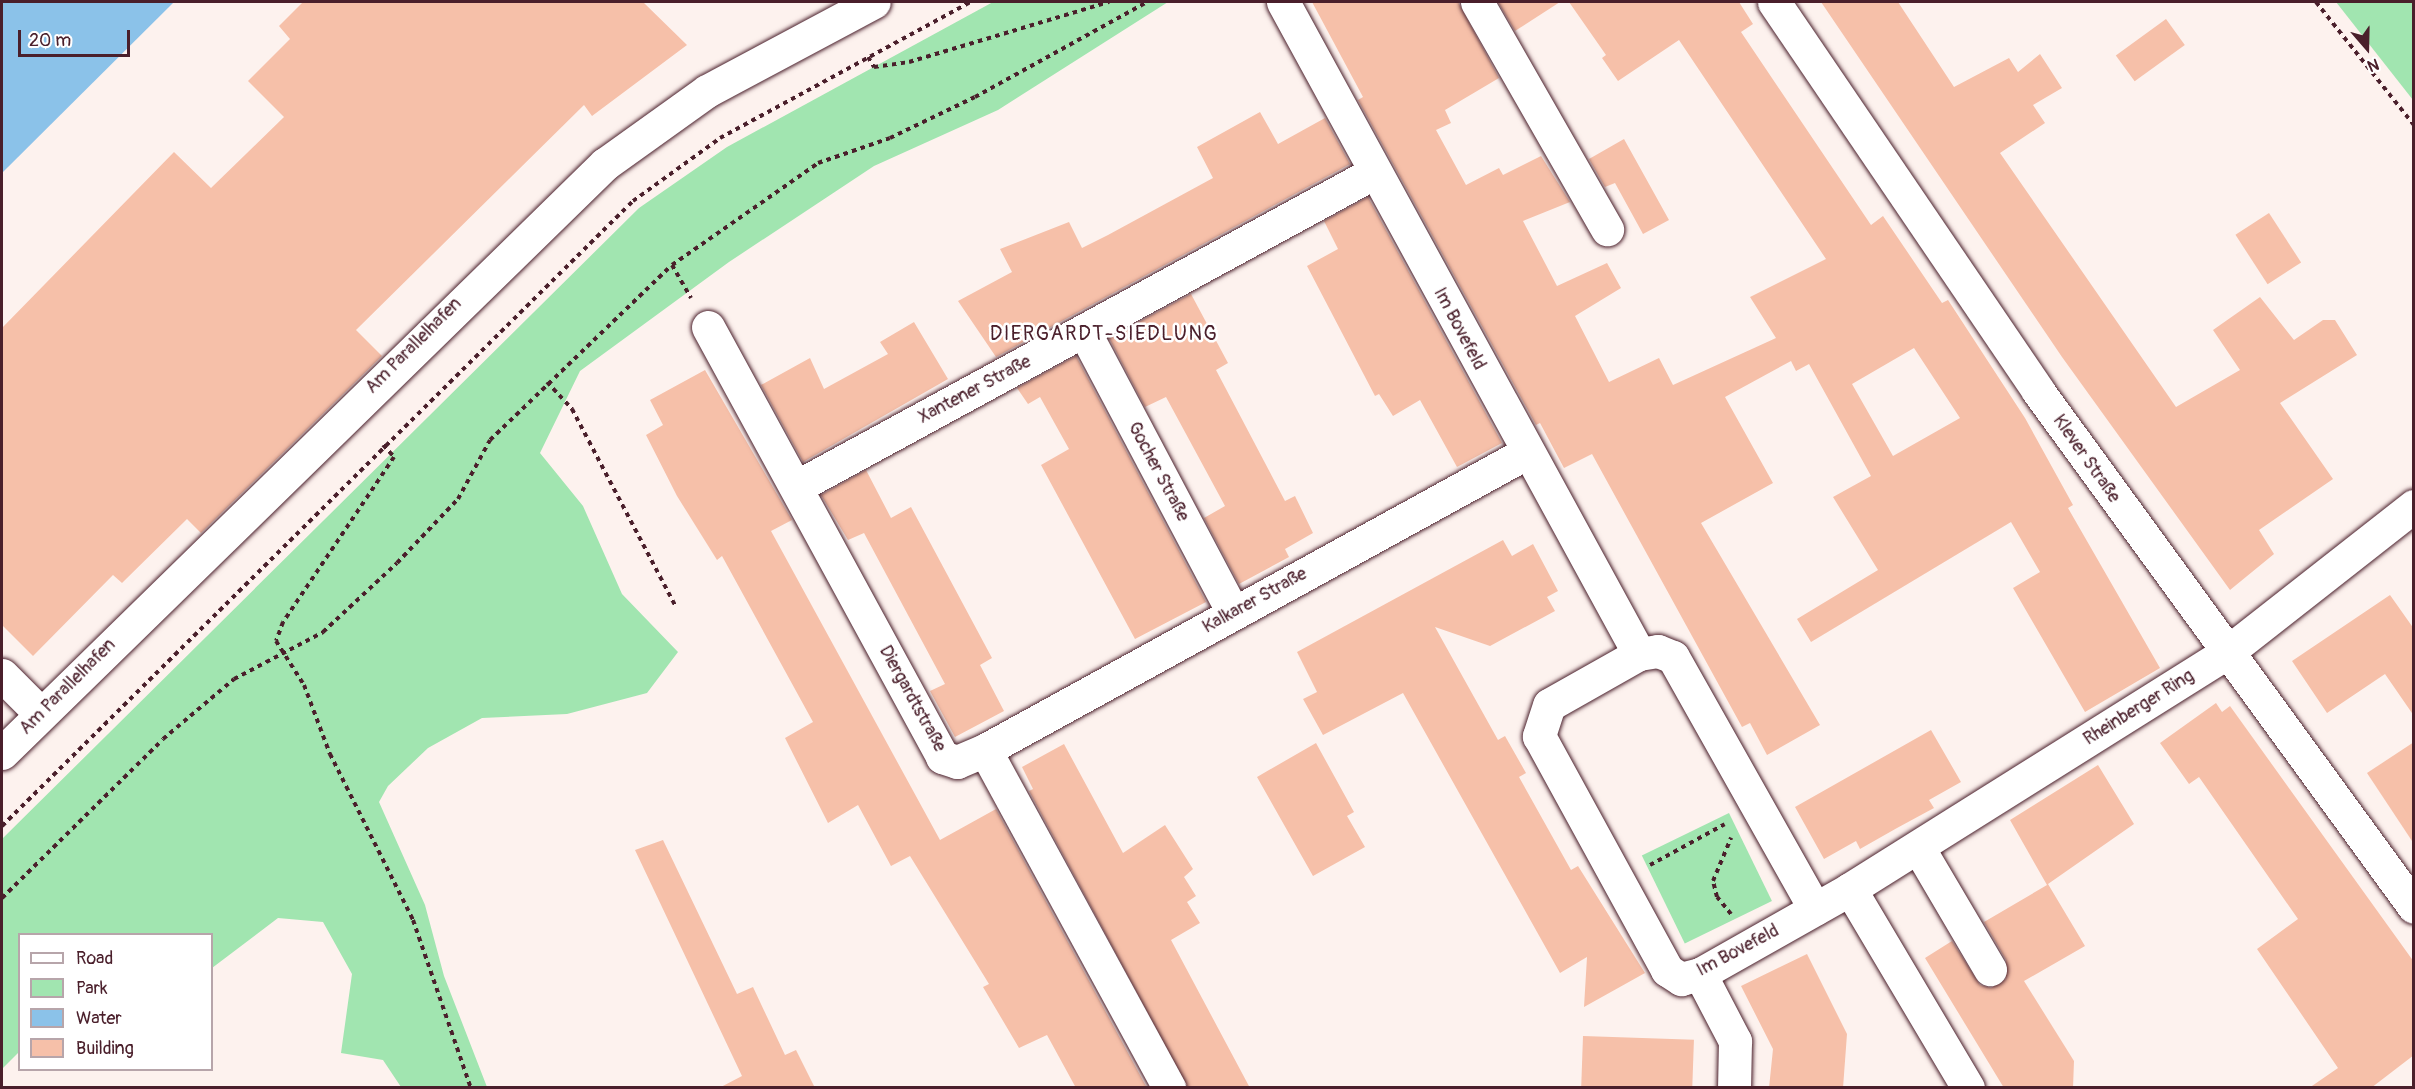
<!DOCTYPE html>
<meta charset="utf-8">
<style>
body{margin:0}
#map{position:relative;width:2415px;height:1089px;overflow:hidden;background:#fdf2ee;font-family:Pangolin,sans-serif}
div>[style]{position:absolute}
.green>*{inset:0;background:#a1e5b0;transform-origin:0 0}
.water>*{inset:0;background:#8bc2e9}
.building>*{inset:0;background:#f6c0a9;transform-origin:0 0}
.path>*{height:4px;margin-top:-2px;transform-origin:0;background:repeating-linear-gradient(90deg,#4a1f2b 0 4.5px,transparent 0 9px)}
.roads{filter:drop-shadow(0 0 2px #4a1f2b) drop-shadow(0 0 2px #4a1f2b)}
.minor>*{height:33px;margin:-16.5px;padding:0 16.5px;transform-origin:16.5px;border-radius:16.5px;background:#fff}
span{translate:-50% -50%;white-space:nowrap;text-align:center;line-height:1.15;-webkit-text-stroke:5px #fff;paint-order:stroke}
.street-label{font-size:18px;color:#4a1f2b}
.neighbourhood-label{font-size:20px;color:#4a1f2b;letter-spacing:1.5px}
.frame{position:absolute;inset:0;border:3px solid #4a1f2b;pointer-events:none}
.legend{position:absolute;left:18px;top:933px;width:195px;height:138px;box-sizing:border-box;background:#fff;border:2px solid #b7a5aa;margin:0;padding:8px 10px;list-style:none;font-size:18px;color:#4a1f2b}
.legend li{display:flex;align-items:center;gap:12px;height:30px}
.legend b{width:30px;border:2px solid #b7a5aa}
.north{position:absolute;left:2337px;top:18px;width:60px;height:60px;-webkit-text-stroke:4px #fff;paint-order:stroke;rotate:160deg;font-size:16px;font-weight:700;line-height:24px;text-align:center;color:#4a1f2b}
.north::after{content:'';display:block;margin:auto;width:21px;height:27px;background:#4a1f2b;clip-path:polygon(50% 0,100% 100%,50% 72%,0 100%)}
.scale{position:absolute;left:18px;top:30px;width:112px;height:27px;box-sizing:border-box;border:3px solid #4a1f2b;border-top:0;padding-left:8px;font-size:18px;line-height:21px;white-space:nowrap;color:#4a1f2b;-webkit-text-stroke:4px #fff;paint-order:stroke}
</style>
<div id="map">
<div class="green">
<i style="clip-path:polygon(993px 2px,1168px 2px,998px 110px,874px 166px,729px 262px,580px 371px,540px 453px,583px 506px,622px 594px,678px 652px,647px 693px,567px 714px,482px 718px,428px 748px,388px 786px,379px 802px,425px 905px,444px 976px,487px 1087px,401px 1087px,383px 1060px,341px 1053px,352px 974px,323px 922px,278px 918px,212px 968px,212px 934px,20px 934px,19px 1052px,2px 1069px,2px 839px,639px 208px,727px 147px)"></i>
<i style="clip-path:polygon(2336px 2px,2413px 2px,2413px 100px)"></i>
<i style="left:1729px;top:813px;width:98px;height:97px;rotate:64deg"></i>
</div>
<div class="water">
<i style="clip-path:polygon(2px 2px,174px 2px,2px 173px)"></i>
</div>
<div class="building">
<i style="clip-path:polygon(303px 2px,643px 2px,687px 45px,592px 116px,584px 105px,356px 330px,382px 356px,201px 533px,187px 519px,122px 583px,113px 575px,33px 656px,2px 625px,2px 328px,174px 152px,211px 188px,284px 117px,248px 81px,290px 39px,279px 26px)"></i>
<i style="clip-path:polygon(evenodd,1312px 2px,1458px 2px,1499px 78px,1445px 110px,1451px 123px,1436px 130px,1466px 185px,1499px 168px,1503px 175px,1541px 156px,1570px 202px,1523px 221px,1557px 286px,1607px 263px,1621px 288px,1575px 316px,1609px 382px,1659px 358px,1673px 385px,1776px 338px,1750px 297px,1826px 259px,1679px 40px,1618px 81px,1602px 58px,1606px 55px,1569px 2px,1739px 2px,1753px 24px,1741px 32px,1871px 225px,1883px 216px,1942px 303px,1948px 300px,2025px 418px,2073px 505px,2068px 508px,2160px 668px,2085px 712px,2013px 588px,2040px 572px,2011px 522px,1811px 642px,1797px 619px,1878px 570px,1833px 497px,1871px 476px,1809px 364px,1796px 371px,1791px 361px,1725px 397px,1773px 483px,1701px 523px,1820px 725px,1767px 755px,1750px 723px,1742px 727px,1592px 454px,1564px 468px,1540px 423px,1536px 425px,1358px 100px,1363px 97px,1312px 2px,1914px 348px,1960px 418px,1893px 456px,1852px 384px,1914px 348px)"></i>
<i style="clip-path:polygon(1498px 2px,1560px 2px,1515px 31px)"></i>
<i style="clip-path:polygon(1821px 2px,1898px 2px,1954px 87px,2009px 58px,2018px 72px,2040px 54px,2062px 88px,2033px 105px,2045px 123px,2000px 153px,2176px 407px,2240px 370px,2213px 330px,2260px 297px,2294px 340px,2323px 320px,2335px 320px,2357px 355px,2280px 403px,2333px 479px,2259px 530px,2274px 554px,2230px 590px,2062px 357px)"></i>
<i style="left:2166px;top:19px;width:32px;height:62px;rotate:54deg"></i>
<i style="clip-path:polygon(1260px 112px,1278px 144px,1325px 118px,1350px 164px,996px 357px,958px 301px,1012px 272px,1000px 249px,1069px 222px,1082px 248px,1108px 235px,1213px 178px,1197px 147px)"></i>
<i style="clip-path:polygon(1624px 139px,1669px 220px,1643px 234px,1615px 183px,1605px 187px,1589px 159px)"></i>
<i style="clip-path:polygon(1368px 197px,1502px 443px,1457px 467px,1420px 400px,1393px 416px,1379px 394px,1375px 396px,1307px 266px,1338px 249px,1324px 221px)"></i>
<i style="left:2269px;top:213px;width:59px;height:40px;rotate:57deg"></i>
<i style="clip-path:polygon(1191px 294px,1228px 363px,1216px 370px,1285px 501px,1295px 496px,1313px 533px,1285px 549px,1289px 557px,1239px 584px,1204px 518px,1225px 506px,1166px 397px,1145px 407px,1109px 338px)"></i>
<i style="clip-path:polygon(914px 322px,948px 379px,803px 462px,761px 385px,810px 358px,824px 389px,888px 354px,880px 342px)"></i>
<i style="clip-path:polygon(1076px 356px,1206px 602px,1135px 639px,1041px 465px,1069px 449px,1040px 397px,1028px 404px,1017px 388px)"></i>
<i style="clip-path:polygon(705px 370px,792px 520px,771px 531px,940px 840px,996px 809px,1147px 1088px,1076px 1088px,1047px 1035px,1019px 1048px,983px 987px,989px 984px,910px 856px,891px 866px,858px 805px,828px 823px,785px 738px,813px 722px,722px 556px,717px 560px,677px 496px,646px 435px,663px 425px,650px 400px)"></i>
<i style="clip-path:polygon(866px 470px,891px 518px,911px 507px,992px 658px,980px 665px,1004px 711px,955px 737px,930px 691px,945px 684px,864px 533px,848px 540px,821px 495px)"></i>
<i style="clip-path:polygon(1503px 540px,1512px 556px,1533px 544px,1558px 591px,1547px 597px,1555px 611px,1490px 646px,1435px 627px,1498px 740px,1505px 736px,1526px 773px,1519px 777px,1571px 870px,1578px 866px,1645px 973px,1584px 1007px,1587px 957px,1560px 973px,1403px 693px,1323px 735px,1303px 699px,1317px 692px,1297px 652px)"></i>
<i style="clip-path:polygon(2390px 595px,2414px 629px,2414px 716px,2385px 674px,2327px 713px,2292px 661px)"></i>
<i style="clip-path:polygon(2216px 703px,2222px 712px,2230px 706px,2414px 962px,2414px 1055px,2371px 1088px,2309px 1088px,2338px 1068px,2257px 949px,2298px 919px,2199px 777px,2189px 784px,2160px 743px)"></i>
<i style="clip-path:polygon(1931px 730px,1961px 782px,1929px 800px,1934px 808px,1897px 828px,1860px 849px,1856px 841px,1824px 859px,1795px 807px)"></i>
<i style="clip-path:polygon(2414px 742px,2414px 844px,2367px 773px)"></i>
<i style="clip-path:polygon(1316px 743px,1354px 812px,1347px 816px,1365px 847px,1313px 876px,1257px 777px)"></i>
<i style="clip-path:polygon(1064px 744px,1123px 853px,1165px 825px,1193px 869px,1184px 877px,1196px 896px,1187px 902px,1200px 923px,1171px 940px,1250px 1088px,1188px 1088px,1029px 791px,1033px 789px,1022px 767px)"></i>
<i style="clip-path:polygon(2098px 765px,2134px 824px,2048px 884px,2085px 946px,2024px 981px,2074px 1061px,2073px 1088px,2004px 1088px,1925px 958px,1952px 941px,1980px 985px,1991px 988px,2006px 979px,2006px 960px,1984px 922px,2047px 885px,2010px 820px)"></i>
<i style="clip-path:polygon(663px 840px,737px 994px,753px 987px,785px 1055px,796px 1050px,815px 1088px,719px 1088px,742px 1076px,635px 850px)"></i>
<i style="clip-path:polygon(1807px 954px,1847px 1034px,1843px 1088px,1769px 1088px,1773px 1049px,1741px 986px)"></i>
<i style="left:1583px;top:1036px;width:111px;height:52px;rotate:2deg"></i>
</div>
<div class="path">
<i style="left:2316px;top:2px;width:157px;rotate:51.5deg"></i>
<i style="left:868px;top:57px;width:12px;rotate:59deg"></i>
<i style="left:874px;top:67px;width:35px;rotate:-8deg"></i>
<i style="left:909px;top:62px;width:209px;rotate:-16.7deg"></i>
<i style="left:672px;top:265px;width:38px;rotate:60deg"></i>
<i style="left:547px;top:382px;width:37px;rotate:47deg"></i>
<i style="left:572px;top:409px;width:221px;rotate:62.3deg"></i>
<i style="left:383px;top:445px;width:16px;rotate:47deg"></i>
<i style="left:394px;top:457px;width:199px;rotate:123.9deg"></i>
<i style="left:283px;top:622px;width:20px;rotate:110deg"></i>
<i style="left:276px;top:641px;width:52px;rotate:57.5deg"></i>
<i style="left:304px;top:685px;width:74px;rotate:69.4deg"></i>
<i style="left:330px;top:754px;width:186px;rotate:63.4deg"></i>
<i style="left:413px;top:920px;width:178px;rotate:71deg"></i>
<i style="left:2px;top:826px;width:888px;rotate:-44.73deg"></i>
<i style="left:633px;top:201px;width:107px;rotate:-35.9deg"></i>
<i style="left:720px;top:138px;width:285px;rotate:-28.5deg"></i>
<i style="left:1650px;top:865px;width:85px;rotate:-28.7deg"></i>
<i style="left:2px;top:898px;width:226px;rotate:-44.6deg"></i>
<i style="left:163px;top:739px;width:93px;rotate:-40.2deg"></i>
<i style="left:234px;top:679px;width:101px;rotate:-27.8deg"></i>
<i style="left:323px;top:632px;width:101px;rotate:-43deg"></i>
<i style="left:397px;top:563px;width:88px;rotate:-46.4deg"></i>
<i style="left:458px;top:499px;width:67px;rotate:-61.5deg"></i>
<i style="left:490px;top:440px;width:252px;rotate:-43.9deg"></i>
<i style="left:672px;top:265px;width:178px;rotate:-34.9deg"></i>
<i style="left:818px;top:163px;width:76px;rotate:-19.1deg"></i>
<i style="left:890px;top:138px;width:94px;rotate:-25.8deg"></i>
<i style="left:975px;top:97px;width:196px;rotate:-28.9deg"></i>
<i style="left:1731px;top:914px;width:22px;rotate:-129deg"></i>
<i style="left:1717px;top:897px;width:16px;rotate:-104deg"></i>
<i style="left:1713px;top:881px;width:47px;rotate:-67.3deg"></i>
</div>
<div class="roads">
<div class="minor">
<i style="left:1283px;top:2px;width:743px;rotate:61.36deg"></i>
<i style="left:1639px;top:654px;width:19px;rotate:-9deg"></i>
<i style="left:1658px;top:651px;width:16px;rotate:22deg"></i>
<i style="left:1673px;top:657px;width:289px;rotate:60.6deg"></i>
<i style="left:1477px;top:2px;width:262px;rotate:60.2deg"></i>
<i style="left:1774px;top:2px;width:470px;rotate:55.8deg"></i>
<i style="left:2038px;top:391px;width:638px;rotate:53.92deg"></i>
<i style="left:708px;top:327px;width:490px;rotate:61.4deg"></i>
<i style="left:942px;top:757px;width:16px;rotate:18deg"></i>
<i style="left:957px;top:762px;width:30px;rotate:-23deg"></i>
<i style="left:985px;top:750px;width:385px;rotate:61.4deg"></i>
<i style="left:1084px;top:331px;width:319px;rotate:62.1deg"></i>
<i style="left:796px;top:487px;width:659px;rotate:-28.55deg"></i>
<i style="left:1639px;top:654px;width:103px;rotate:150.5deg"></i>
<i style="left:1549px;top:705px;width:33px;rotate:108deg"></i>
<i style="left:1539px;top:736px;width:267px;rotate:61.3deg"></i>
<i style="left:1667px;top:970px;width:17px;rotate:33deg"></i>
<i style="left:1681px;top:979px;width:20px;rotate:-15deg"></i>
<i style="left:1700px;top:974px;width:172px;rotate:-29.5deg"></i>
<i style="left:1850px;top:889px;width:443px;rotate:-32.1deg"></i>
<i style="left:2225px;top:654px;width:240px;rotate:-38.1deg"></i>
<i style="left:2px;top:675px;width:55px;rotate:45deg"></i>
<i style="left:985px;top:750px;width:617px;rotate:-28.77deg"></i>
<i style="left:2px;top:753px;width:843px;rotate:-44.33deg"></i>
<i style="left:605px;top:164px;width:125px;rotate:-35.6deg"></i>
<i style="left:707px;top:91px;width:189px;rotate:-28.1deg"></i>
<i style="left:1918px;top:847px;width:142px;rotate:59.5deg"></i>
<i style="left:1850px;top:889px;width:231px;rotate:59.3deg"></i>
<i style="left:1700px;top:974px;width:76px;rotate:62.4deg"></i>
<i style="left:1735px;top:1041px;width:47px;rotate:91.2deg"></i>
</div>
</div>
<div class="street-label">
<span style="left:1459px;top:329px;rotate:62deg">Im Bovefeld</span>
<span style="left:414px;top:346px;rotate:-45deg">Am Parallelhafen</span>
<span style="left:975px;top:390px;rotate:-28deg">Xantener Straße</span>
<span style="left:2086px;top:459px;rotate:55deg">Klever Straße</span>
<span style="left:1158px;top:472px;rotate:62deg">Gocher Straße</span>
<span style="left:1255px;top:601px;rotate:-29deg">Kalkarer Straße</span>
<span style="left:68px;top:687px;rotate:-45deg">Am Parallelhafen</span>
<span style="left:912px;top:699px;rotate:61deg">Diergardtstraße</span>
<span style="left:2139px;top:708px;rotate:-32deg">Rheinberger Ring</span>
<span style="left:1738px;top:951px;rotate:-28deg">Im Bovefeld</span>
</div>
<div class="neighbourhood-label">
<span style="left:1104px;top:333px">DIERGARDT-SIEDLUNG</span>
</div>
<div class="frame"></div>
<ul class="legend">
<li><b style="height:8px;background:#fff"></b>Road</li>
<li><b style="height:16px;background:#a1e5b0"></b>Park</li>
<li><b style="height:16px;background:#8bc2e9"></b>Water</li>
<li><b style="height:16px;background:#f6c0a9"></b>Building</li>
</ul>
<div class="north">N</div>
<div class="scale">20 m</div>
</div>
